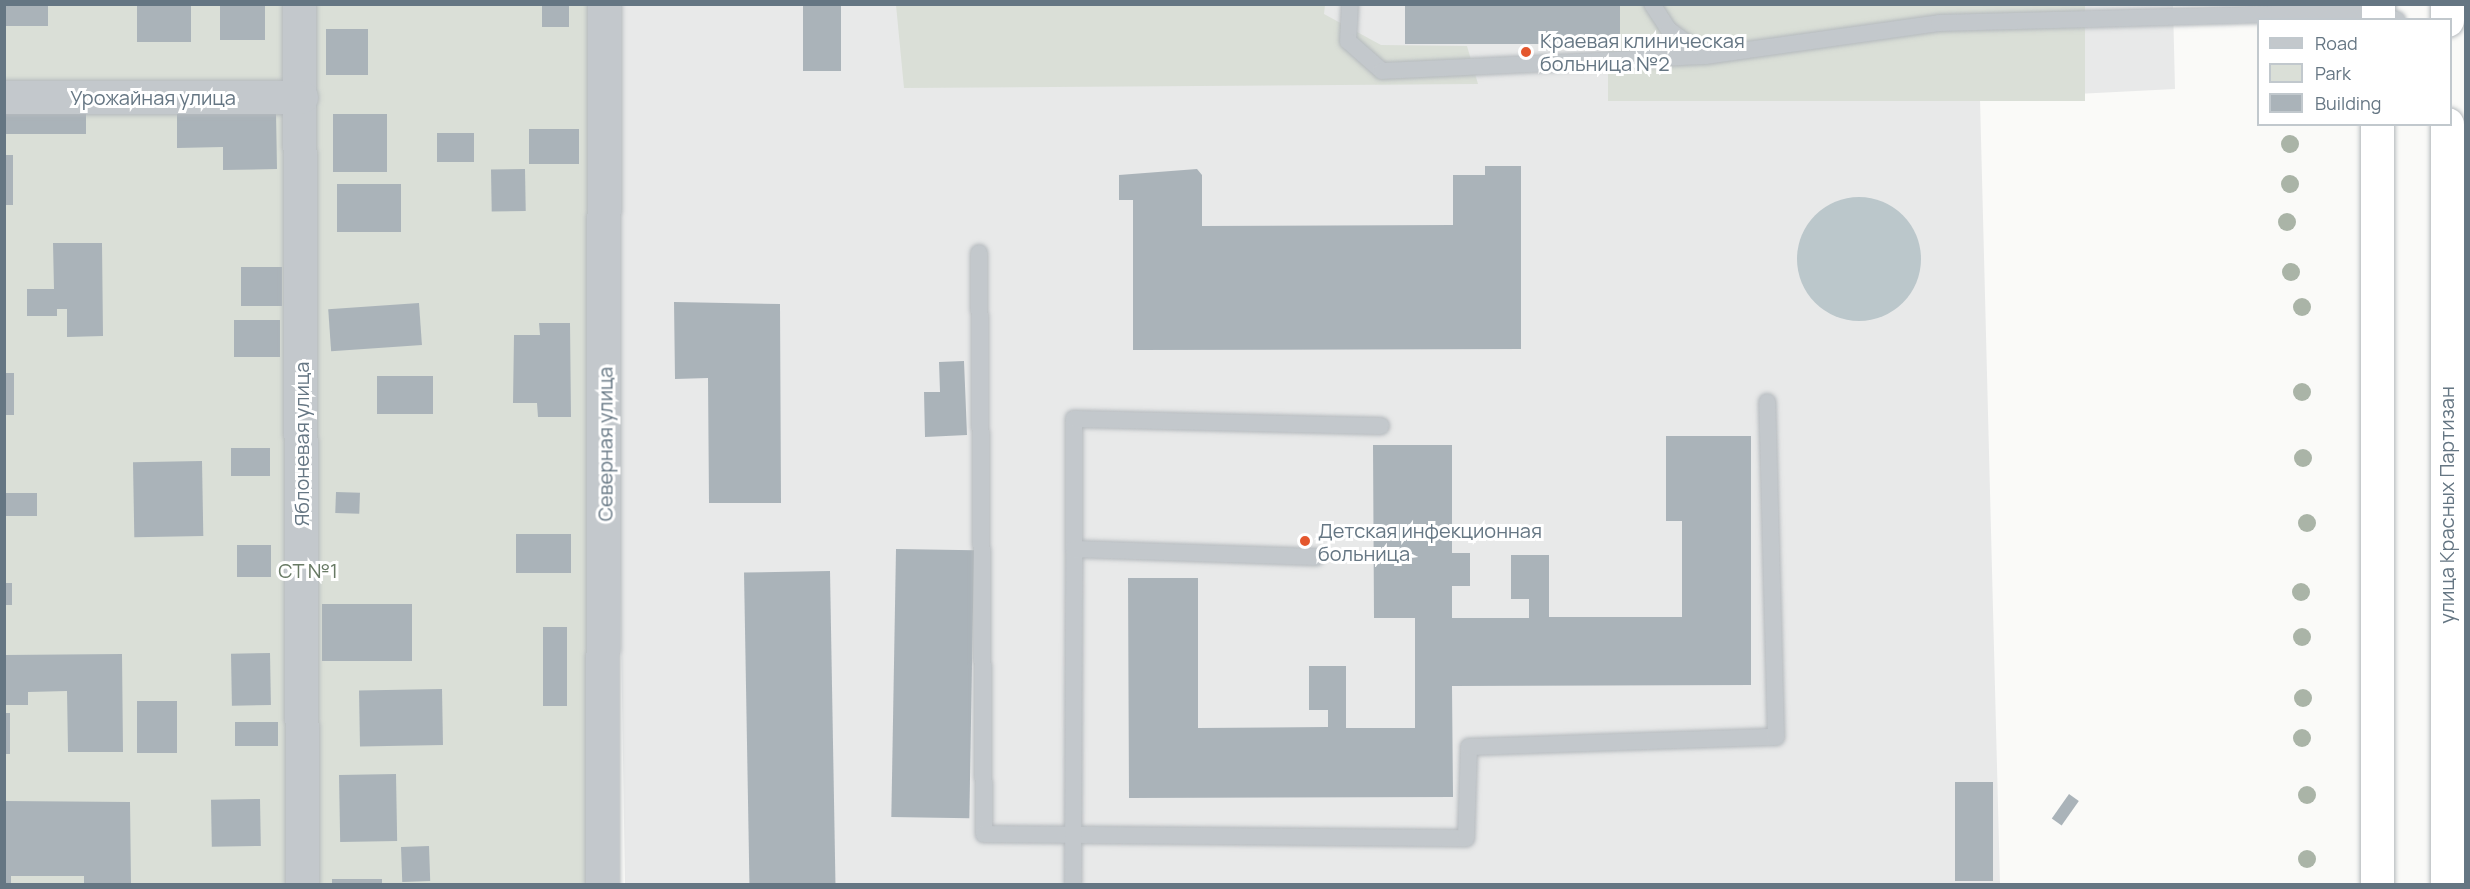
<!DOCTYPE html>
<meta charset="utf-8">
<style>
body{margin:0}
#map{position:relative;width:2470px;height:889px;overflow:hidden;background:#fafaf8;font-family:Manrope,sans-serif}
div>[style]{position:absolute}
.built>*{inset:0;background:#e8e9e9}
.green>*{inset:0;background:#dadfd7;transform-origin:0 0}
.water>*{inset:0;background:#bbc7cb}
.round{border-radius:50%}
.building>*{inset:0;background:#aab3b9;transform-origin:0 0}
.roads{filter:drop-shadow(0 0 2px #b4b9bd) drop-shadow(0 0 2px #b4b9bd)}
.lane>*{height:16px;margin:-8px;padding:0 8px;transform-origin:8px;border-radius:8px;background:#c3c8cc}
.street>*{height:33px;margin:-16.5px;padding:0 16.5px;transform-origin:16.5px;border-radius:16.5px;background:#c3c8cc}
.highway>*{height:33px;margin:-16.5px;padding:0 16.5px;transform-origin:16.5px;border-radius:16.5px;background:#fff}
.trees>*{width:18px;height:18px;margin:-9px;border-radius:50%;background:#aab4a7}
.dots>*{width:16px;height:16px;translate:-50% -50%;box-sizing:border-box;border:3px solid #fff;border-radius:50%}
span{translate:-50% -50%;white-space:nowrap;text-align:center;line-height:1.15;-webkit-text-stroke:6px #fff;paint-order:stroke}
.poi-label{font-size:20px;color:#657683}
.left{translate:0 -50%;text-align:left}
.street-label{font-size:20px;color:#657683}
.park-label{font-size:20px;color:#687a64}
.frame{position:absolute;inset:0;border:6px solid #657683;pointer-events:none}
.legend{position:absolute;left:2257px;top:18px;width:195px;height:108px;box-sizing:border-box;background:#fff;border:2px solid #c1c8cd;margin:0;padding:8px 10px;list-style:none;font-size:18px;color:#657683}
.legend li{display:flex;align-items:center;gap:12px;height:30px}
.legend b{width:30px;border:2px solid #c1c8cd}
</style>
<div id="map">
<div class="built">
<i style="clip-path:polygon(611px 5px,2173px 5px,2175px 89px,1980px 99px,2000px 884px,625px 884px)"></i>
</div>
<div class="green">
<i style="left:5px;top:5px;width:600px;height:879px"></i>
<i style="clip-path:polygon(896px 5px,1325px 5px,1324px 14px,1381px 45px,1467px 46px,1478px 84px,904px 88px)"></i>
<i style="left:1608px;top:5px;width:477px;height:96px"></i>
</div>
<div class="water">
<i class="round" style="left:1797px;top:197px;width:124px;height:124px"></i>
</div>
<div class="building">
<i style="left:4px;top:4px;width:44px;height:22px"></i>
<i style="left:137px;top:4px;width:54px;height:38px"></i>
<i style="left:220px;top:4px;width:45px;height:36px"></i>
<i style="left:542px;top:4px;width:27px;height:23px"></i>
<i style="left:803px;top:4px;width:38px;height:67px"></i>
<i style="left:1405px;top:4px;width:215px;height:40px"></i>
<i style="left:326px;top:29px;width:42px;height:46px"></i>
<i style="left:86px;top:108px;width:26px;height:82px;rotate:90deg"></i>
<i style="clip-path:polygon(276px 113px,277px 169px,223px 170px,223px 147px,177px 148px,177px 114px)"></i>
<i style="left:387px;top:114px;width:58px;height:54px;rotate:90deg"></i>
<i style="left:529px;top:129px;width:50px;height:35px"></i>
<i style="left:437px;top:133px;width:37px;height:29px"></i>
<i style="left:4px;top:155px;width:9px;height:50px"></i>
<i style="clip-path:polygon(1485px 166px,1521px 166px,1521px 349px,1133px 350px,1133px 200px,1119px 200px,1119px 175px,1197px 169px,1202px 175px,1202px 226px,1453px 225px,1453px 175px,1485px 175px)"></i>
<i style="left:525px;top:169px;width:42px;height:34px;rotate:89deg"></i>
<i style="left:337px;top:184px;width:64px;height:48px"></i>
<i style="clip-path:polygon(53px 243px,102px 243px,103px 336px,67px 337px,67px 309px,57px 309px,57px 316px,27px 316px,27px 289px,54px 289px)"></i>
<i style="left:282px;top:267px;width:39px;height:41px;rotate:90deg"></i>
<i style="clip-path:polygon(674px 302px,780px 304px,781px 503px,709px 503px,708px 378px,675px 379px)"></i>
<i style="left:419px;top:303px;width:42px;height:91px;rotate:86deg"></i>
<i style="left:280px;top:320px;width:37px;height:46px;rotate:90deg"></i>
<i style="clip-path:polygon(539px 323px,570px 323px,571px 417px,538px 417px,537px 403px,513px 403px,514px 335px,540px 335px)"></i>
<i style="clip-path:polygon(964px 361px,967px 435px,925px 437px,924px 392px,940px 392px,939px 362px)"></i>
<i style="left:5px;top:373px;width:9px;height:42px"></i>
<i style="left:377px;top:376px;width:56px;height:38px"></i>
<i style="clip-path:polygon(1666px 436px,1751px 436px,1751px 685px,1452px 686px,1453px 797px,1129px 798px,1128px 578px,1198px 578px,1198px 728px,1328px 727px,1328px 710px,1309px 710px,1309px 666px,1346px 666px,1346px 728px,1415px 728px,1415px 618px,1374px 618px,1373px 445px,1452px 445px,1452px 553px,1470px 553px,1470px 586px,1452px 586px,1452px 618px,1529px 618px,1529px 599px,1511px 599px,1511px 555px,1549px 555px,1549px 617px,1682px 617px,1682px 521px,1666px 521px)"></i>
<i style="left:270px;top:448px;width:28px;height:39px;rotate:90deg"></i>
<i style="left:202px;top:461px;width:75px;height:69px;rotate:89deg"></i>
<i style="left:336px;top:492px;width:24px;height:21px;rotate:2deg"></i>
<i style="left:37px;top:493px;width:23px;height:33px;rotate:90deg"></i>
<i style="left:516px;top:534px;width:55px;height:39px"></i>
<i style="left:237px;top:545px;width:34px;height:32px"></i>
<i style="left:896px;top:549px;width:78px;height:268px;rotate:1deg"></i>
<i style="left:830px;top:571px;width:313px;height:86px;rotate:89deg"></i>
<i style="left:4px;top:583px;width:8px;height:22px"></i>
<i style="left:322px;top:604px;width:90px;height:57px"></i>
<i style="left:567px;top:627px;width:79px;height:24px;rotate:90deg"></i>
<i style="left:270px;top:653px;width:52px;height:39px;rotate:89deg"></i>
<i style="clip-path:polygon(122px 654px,123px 752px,68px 752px,67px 691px,28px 692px,28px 705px,4px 705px,4px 655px)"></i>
<i style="left:442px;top:689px;width:56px;height:83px;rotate:89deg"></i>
<i style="left:177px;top:701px;width:52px;height:40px;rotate:90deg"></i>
<i style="left:4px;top:713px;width:6px;height:41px"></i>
<i style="left:278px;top:722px;width:24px;height:43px;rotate:90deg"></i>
<i style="left:396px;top:774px;width:67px;height:57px;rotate:89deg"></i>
<i style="left:1955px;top:782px;width:38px;height:99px"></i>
<i style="left:2069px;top:794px;width:12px;height:30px;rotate:35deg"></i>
<i style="left:260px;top:799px;width:47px;height:49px;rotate:89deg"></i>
<i style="clip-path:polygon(4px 801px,130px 802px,131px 884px,84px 884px,84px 876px,11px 876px,11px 884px,4px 884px)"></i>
<i style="left:429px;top:846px;width:35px;height:28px;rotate:88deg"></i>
<i style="left:332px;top:879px;width:50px;height:5px"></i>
</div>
<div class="roads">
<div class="lane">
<i style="left:1350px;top:4px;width:37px;rotate:93deg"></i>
<i style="left:1348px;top:41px;width:45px;rotate:41.4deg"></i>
<i style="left:1382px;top:71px;width:323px;rotate:-2.7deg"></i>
<i style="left:1652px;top:4px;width:31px;rotate:57deg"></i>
<i style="left:1669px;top:30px;width:44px;rotate:35.8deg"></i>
<i style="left:1705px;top:56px;width:236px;rotate:-8deg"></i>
<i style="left:1939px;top:23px;width:333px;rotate:-1.5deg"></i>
<i style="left:2272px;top:14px;width:106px"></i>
<i style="left:2378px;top:14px;width:20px;rotate:18deg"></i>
<i style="left:979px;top:253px;width:581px;rotate:89.51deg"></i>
<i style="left:984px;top:834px;width:482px;rotate:0.5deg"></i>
<i style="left:1466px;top:838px;width:91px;rotate:-88.1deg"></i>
<i style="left:1469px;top:747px;width:307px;rotate:-1.9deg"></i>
<i style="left:1776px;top:737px;width:335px;rotate:-91.5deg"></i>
<i style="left:1074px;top:549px;width:130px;rotate:-90deg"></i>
<i style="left:1074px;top:419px;width:307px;rotate:1.3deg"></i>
<i style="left:1073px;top:884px;width:335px;rotate:-89.8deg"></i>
<i style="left:1074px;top:549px;width:242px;rotate:1.9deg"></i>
</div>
<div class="street">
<i style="left:299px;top:4px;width:880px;rotate:89.8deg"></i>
<i style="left:4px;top:97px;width:297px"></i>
<i style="left:602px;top:884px;width:880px;rotate:-89.87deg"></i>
</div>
<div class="highway">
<i style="left:2378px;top:20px;width:16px;rotate:-90deg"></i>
<i style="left:2447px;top:20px;width:16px;rotate:-90deg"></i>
<i style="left:2377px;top:124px;width:760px;rotate:90deg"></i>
<i style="left:2447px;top:124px;width:760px;rotate:90deg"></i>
</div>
</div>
<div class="trees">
<i style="left:2290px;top:144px"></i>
<i style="left:2290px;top:184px"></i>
<i style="left:2287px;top:222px"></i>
<i style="left:2291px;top:272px"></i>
<i style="left:2302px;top:307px"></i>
<i style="left:2302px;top:392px"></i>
<i style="left:2303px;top:458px"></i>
<i style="left:2307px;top:523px"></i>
<i style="left:2301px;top:592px"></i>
<i style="left:2302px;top:637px"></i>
<i style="left:2303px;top:698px"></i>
<i style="left:2302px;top:738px"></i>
<i style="left:2307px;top:795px"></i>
<i style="left:2307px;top:859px"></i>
</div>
<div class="dots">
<i style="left:1526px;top:52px;background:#e4572e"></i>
<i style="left:1305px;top:541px;background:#e4572e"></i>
</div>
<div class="poi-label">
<span class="left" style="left:1540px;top:52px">Краевая клиническая<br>больница №2</span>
<span class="left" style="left:1318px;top:542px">Детская инфекционная<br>больница</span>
</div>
<div class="street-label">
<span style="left:153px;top:97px">Урожайная улица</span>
<span style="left:301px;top:444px;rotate:-90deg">Яблоневая улица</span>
<span style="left:605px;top:444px;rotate:-90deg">Северная улица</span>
<span style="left:2446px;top:505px;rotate:-90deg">улица Красных Партизан</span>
</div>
<div class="park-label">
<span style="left:308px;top:570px">СТ №1</span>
</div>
<div class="frame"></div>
<ul class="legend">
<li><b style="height:8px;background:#c3c8cc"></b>Road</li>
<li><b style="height:16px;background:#dadfd7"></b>Park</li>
<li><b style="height:16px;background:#aab3b9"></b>Building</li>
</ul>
</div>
